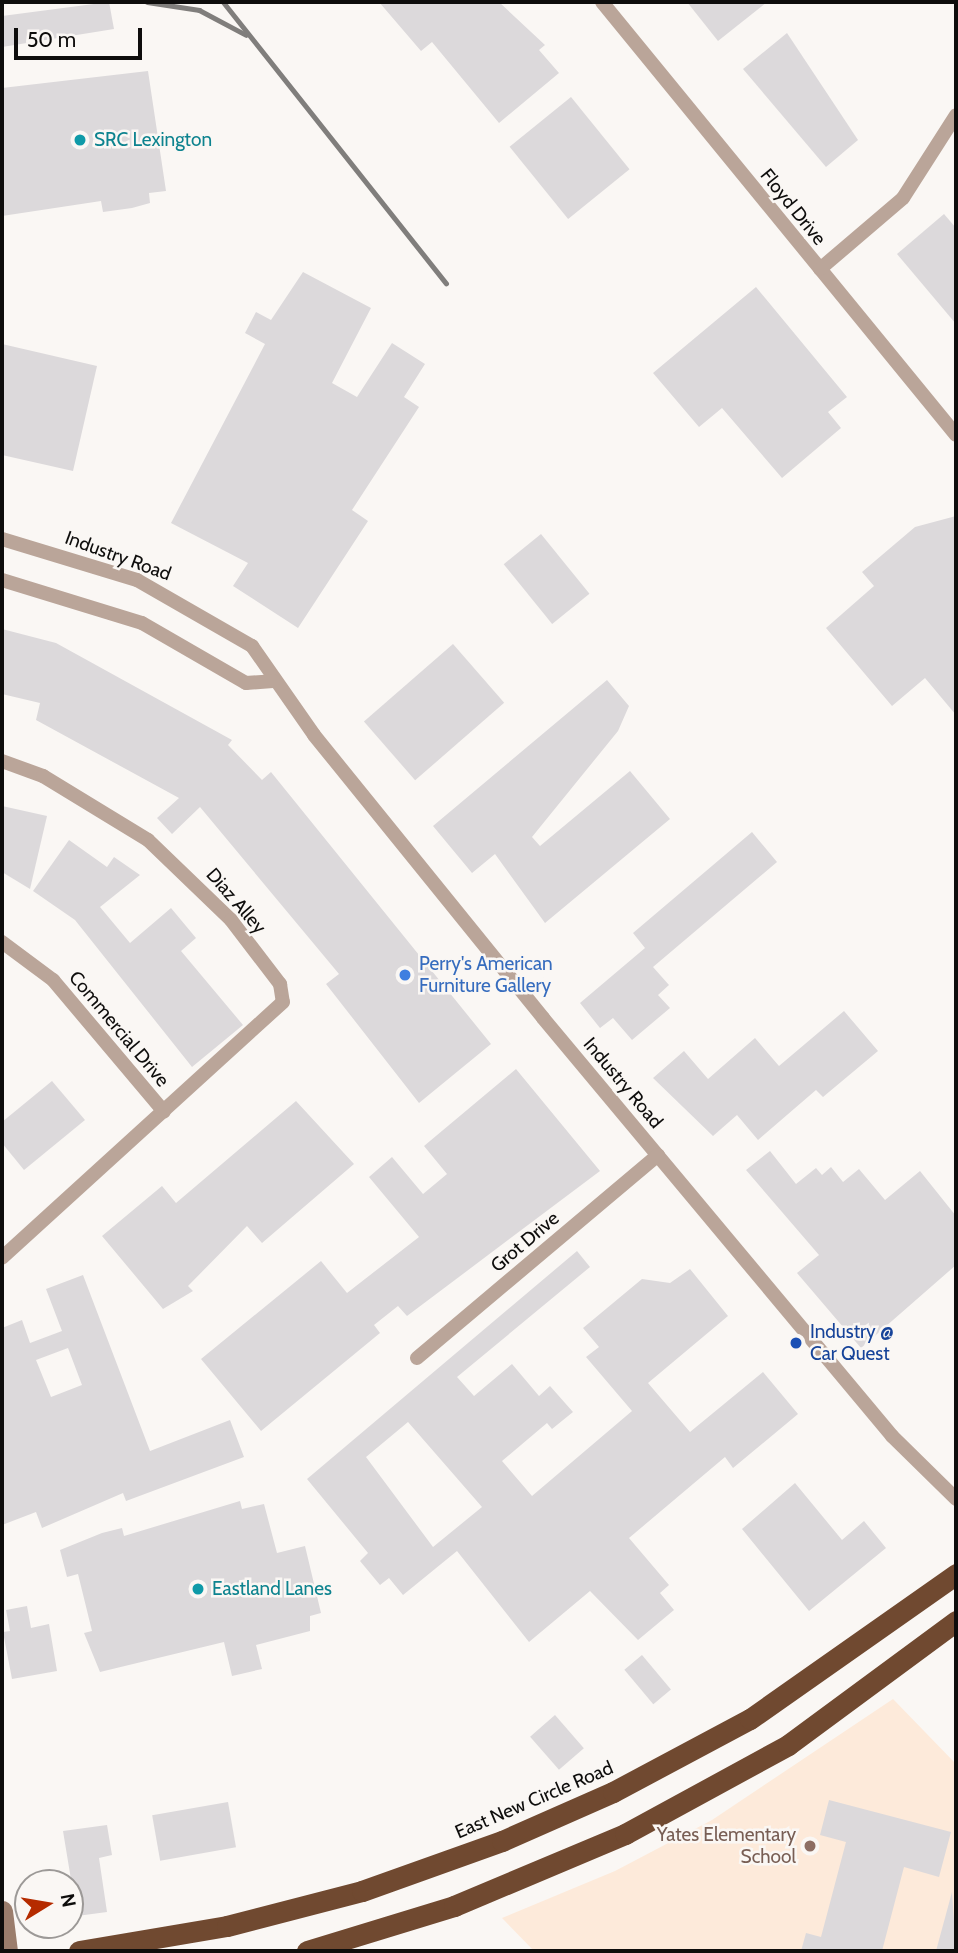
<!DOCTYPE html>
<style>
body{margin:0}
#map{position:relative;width:958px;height:1953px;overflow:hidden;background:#faf7f4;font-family:Cabin,sans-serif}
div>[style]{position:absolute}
.education>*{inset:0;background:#fdeada}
.building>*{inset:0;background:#dcd9db;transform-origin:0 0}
.street>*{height:14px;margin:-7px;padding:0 7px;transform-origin:7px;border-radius:7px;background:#baa599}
.secondary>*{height:21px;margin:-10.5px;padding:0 10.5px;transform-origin:10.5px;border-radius:10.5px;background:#9b7d6c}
.highway>*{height:21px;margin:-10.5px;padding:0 10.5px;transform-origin:10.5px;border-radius:10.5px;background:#704930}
.rail>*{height:5px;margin:-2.5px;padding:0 2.5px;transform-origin:2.5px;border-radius:2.5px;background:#807e7c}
.dots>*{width:19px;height:19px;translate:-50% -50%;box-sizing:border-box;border:4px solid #faf7f4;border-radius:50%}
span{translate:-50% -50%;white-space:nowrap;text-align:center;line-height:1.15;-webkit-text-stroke:5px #faf7f4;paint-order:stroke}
.culture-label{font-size:19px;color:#0d838f}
.left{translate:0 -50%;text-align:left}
.street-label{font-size:19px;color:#0e0d0c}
.shop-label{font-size:19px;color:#366cbe}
.transit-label{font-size:19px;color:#164399}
.education-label{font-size:19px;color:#785e54}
.right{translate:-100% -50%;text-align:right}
.frame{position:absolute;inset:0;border:4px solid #0e0d0c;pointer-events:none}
.north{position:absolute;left:14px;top:1869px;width:70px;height:70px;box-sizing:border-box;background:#faf7f4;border:2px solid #9c9997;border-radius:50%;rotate:79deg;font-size:19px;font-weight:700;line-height:28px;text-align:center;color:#0e0d0c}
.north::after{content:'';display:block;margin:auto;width:24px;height:32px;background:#b52b00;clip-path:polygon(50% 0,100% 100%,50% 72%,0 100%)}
.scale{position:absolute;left:14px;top:28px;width:128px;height:32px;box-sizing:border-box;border:4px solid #0e0d0c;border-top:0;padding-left:9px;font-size:21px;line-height:24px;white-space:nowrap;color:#0e0d0c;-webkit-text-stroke:5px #faf7f4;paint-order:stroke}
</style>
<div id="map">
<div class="education">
<i style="clip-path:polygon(893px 1699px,956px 1764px,956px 1951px,534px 1951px,502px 1918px,615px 1871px,712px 1820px)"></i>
</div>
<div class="building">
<i style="clip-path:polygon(109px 2px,114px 29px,2px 47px,2px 16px)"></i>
<i style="clip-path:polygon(379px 2px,499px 2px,545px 45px,539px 50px,559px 73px,499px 123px,432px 42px,421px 51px)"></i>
<i style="clip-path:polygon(687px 2px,767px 2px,718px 41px)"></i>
<i style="clip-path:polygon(787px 33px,858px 140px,826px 167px,743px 69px)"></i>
<i style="clip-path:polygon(148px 71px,166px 191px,149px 193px,150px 203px,132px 208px,103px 212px,101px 201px,2px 216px,2px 88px)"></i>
<i style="left:571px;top:97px;width:93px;height:79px;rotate:51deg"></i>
<i style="clip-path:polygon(944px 214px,956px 228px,956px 324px,897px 254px)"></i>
<i style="clip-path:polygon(303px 272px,371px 308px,332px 383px,357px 397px,392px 343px,425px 364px,404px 397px,419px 407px,352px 510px,368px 521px,298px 628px,233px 586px,248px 563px,171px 523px,265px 344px,245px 333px,256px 312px,271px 320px)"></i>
<i style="clip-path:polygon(756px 287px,847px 397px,828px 412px,841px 428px,782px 478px,722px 408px,699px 427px,653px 373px)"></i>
<i style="clip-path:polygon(2px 344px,97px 366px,73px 471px,2px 455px)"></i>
<i style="clip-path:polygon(956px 516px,956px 715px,925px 678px,892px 706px,826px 628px,874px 586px,862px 572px,915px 527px)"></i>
<i style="left:541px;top:534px;width:77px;height:48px;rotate:51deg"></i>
<i style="clip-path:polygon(2px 629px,56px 643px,232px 740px,228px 745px,262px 780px,271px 772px,491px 1044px,419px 1103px,326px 984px,339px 974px,200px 807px,172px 834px,157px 818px,179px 798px,36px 720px,40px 703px,2px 694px)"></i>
<i style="left:453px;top:644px;width:78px;height:118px;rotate:49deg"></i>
<i style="clip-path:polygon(607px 680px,629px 706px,618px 731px,532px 837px,540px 846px,630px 771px,670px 819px,545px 923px,495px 854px,472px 873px,433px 826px)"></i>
<i style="clip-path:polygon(2px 806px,47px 816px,30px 889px,2px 872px)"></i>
<i style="clip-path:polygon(752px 832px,777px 862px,653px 967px,669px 985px,658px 995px,670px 1008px,632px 1040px,613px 1018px,600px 1028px,580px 1003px,645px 948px,633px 933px)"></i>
<i style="clip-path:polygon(69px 840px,107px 867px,114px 857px,140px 875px,100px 907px,130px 943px,171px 908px,196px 938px,181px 951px,243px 1025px,192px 1067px,75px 920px,33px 891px)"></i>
<i style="clip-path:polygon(844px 1011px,878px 1051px,823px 1097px,816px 1090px,758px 1140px,737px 1115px,713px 1136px,653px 1078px,684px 1051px,708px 1079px,755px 1038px,779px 1066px)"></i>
<i style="clip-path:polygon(516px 1069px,600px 1171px,407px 1316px,398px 1306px,374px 1325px,380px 1333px,261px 1431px,201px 1359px,321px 1261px,347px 1293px,419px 1237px,369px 1177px,392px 1157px,423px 1194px,447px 1174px,424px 1146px)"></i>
<i style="clip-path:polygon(52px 1081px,85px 1120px,24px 1170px,2px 1143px,2px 1122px)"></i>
<i style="clip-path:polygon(296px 1101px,354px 1164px,262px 1243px,247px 1226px,188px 1286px,193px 1291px,163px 1309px,102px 1236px,162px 1186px,176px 1203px)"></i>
<i style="clip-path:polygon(770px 1151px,796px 1184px,816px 1168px,822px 1175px,831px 1167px,843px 1182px,859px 1169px,885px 1200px,920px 1171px,956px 1216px,956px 1265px,861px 1348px,797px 1273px,819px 1255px,746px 1170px)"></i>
<i style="clip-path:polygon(evenodd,577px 1251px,590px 1267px,457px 1377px,474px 1396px,512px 1364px,539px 1396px,550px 1386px,573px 1412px,552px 1429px,547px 1423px,502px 1461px,532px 1496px,632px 1411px,586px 1357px,599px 1347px,583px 1328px,642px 1279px,670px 1283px,690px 1269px,728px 1316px,648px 1383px,690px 1432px,763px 1372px,798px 1414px,733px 1468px,725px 1457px,629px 1538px,669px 1585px,660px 1593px,674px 1610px,638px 1640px,590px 1591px,529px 1642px,457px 1551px,403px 1595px,389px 1578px,380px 1585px,360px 1561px,368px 1553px,307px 1479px,577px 1251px,408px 1422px,482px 1507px,433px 1547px,366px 1457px,408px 1422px)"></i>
<i style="clip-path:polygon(evenodd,83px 1275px,150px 1451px,230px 1420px,244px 1457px,126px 1501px,123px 1493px,42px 1528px,36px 1512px,2px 1525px,2px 1328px,22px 1320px,30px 1343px,62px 1331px,46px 1289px,83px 1275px,68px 1348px,82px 1385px,51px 1397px,36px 1360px,68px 1348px)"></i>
<i style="clip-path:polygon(795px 1483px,842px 1540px,864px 1521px,886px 1548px,809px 1611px,742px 1529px)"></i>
<i style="clip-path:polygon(240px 1501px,242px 1509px,264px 1504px,277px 1553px,305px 1546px,321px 1613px,310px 1616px,310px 1631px,256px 1645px,262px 1669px,232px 1676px,224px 1642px,100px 1672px,84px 1633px,92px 1631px,78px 1574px,67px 1577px,60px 1550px,102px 1533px,122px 1528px,124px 1536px)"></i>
<i style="clip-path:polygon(27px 1606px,31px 1628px,49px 1624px,57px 1671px,12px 1679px,3px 1632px,10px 1631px,6px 1610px)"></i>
<i style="left:642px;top:1655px;width:45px;height:23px;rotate:50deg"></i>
<i style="left:555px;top:1715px;width:44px;height:33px;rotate:49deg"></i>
<i style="clip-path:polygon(829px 1800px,951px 1832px,939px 1877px,904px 1867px,882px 1951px,801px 1951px,806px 1933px,821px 1937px,846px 1842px,820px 1835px)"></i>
<i style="left:228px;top:1802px;width:46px;height:77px;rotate:80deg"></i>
<i style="clip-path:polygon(107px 1825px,112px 1855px,99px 1858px,107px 1912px,77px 1916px,63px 1831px)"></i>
<i style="clip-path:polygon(952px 1892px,956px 1951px,936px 1951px)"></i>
</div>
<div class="street">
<i style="left:602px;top:2px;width:559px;rotate:50.73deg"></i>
<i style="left:820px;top:269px;width:109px;rotate:-40.5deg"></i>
<i style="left:903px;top:198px;width:98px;rotate:-57.4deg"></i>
<i style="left:2px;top:539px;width:141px;rotate:16.9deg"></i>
<i style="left:137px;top:580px;width:133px;rotate:29.9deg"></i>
<i style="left:252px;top:646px;width:108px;rotate:55.1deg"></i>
<i style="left:314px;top:735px;width:364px;rotate:51deg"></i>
<i style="left:543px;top:1018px;width:545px;rotate:50.14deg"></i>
<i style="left:892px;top:1436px;width:90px;rotate:44.5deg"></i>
<i style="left:2px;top:580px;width:146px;rotate:17.1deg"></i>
<i style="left:142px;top:623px;width:120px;rotate:30deg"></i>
<i style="left:246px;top:683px;width:27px;rotate:-4deg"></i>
<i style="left:2px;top:761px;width:44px;rotate:20.1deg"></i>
<i style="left:43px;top:776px;width:123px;rotate:31.4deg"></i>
<i style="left:148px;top:840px;width:115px;rotate:43.9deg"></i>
<i style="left:231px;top:920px;width:81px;rotate:52.6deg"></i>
<i style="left:280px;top:984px;width:18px;rotate:81deg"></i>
<i style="left:283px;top:1002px;width:380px;rotate:137.7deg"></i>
<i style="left:2px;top:942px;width:64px;rotate:36.7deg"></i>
<i style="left:53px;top:980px;width:172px;rotate:49.9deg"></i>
<i style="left:417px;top:1358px;width:315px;rotate:-40.1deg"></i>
</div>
<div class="secondary">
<i style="left:2px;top:1911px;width:40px;rotate:82.9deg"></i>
</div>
<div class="highway">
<i style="left:79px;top:1951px;width:150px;rotate:-9.6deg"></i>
<i style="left:227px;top:1926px;width:139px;rotate:-14.5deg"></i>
<i style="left:362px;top:1891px;width:149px;rotate:-19.7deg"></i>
<i style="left:502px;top:1841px;width:121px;rotate:-23.8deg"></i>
<i style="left:613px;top:1792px;width:155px;rotate:-28.1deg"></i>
<i style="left:750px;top:1719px;width:252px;rotate:-35.1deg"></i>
<i style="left:307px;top:1951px;width:154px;rotate:-17deg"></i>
<i style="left:454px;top:1906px;width:186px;rotate:-22.8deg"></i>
<i style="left:625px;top:1834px;width:186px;rotate:-28.6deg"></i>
<i style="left:788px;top:1745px;width:209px;rotate:-36.4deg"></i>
</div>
<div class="rail">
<i style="left:147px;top:2px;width:53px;rotate:8.7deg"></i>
<i style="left:199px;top:10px;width:53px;rotate:28deg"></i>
<i style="left:223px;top:2px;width:359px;rotate:51.6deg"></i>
</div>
<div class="dots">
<i style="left:80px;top:140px;background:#0f9aa8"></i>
<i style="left:405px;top:975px;background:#3f7fe0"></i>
<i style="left:796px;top:1343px;background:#1a4fb4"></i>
<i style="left:198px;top:1589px;background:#0f9aa8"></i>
<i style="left:810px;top:1846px;background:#8d6e63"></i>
</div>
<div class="culture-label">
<span class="left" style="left:94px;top:140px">SRC Lexington</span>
<span class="left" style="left:212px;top:1589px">Eastland Lanes</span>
</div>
<div class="street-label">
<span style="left:793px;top:207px;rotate:51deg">Floyd Drive</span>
<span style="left:118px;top:556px;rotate:20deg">Industry Road</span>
<span style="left:236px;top:901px;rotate:49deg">Diaz Alley</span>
<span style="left:119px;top:1029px;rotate:50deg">Commercial Drive</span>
<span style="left:623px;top:1083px;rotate:50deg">Industry Road</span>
<span style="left:525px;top:1242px;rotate:-40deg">Grot Drive</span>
<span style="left:534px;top:1800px;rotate:-23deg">East New Circle Road</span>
</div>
<div class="shop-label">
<span class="left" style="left:419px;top:975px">Perry's American<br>Furniture Gallery</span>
</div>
<div class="transit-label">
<span class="left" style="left:810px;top:1343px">Industry @<br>Car Quest</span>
</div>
<div class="education-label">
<span class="right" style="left:796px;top:1846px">Yates Elementary<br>School</span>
</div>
<div class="frame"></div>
<div class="north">N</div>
<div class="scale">50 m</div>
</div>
